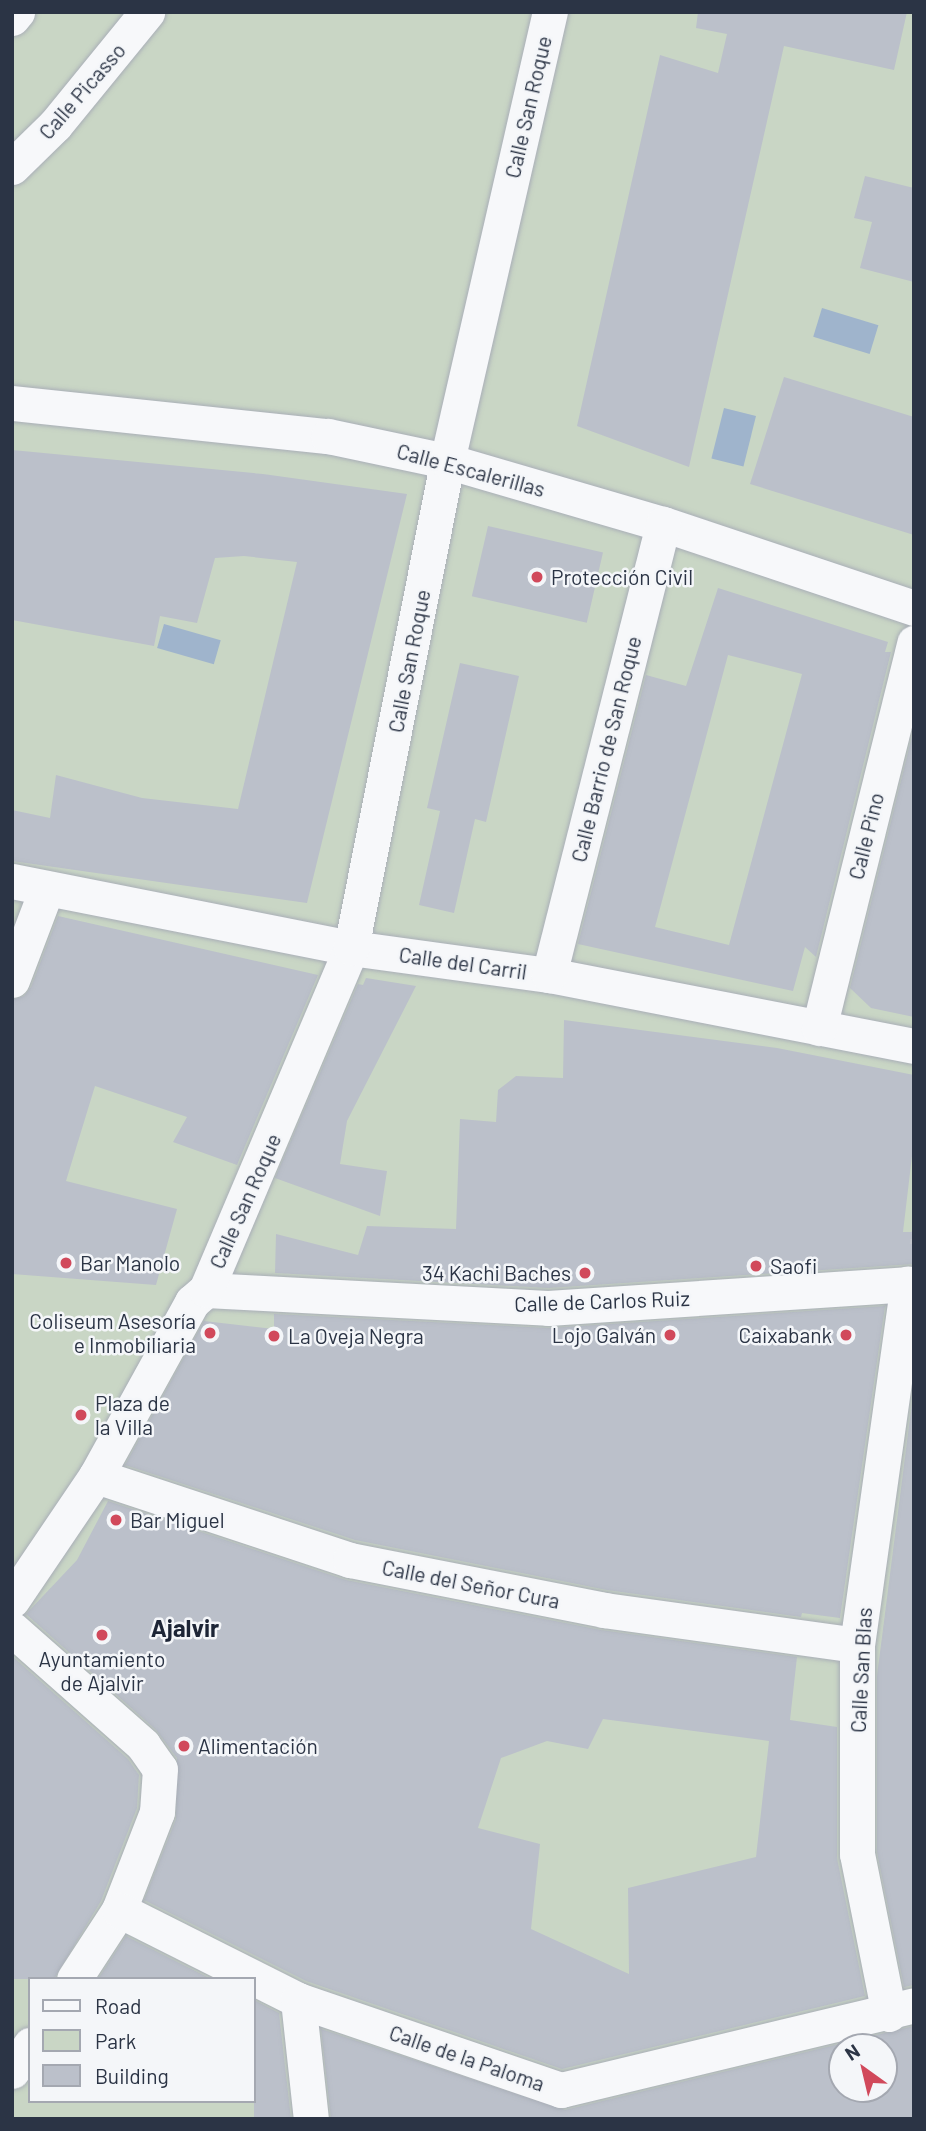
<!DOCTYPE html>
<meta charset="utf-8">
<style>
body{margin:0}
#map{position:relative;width:926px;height:2131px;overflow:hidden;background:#e4e7ec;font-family:Barlow,sans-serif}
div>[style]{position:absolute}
.green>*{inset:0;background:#c9d6c5}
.water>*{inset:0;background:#9fb4cc;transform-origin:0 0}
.building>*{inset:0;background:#bbc0ca;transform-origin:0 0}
.path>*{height:4.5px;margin-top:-2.25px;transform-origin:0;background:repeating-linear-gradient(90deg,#c2c5cb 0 5px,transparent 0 10px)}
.roads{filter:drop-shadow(0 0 2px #a9aeb7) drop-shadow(0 0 2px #a9aeb7)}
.minor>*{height:35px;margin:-17.5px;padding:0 17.5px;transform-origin:17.5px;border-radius:17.5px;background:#f7f8fa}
.dots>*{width:19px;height:19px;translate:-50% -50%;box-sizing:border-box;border:4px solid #f4f6f9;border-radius:50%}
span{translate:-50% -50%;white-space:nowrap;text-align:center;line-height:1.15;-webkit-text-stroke:5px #f4f6f9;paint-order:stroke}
.street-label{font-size:21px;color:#2b3445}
.poi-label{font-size:21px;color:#2b3445}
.left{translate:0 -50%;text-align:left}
.right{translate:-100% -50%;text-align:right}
.quarter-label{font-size:24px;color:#1d2536;font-weight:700}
.frame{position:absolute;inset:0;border:14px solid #2b3445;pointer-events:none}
.legend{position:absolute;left:28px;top:1977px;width:228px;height:126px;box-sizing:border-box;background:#f4f6f9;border:2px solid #a4a8b1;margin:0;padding:9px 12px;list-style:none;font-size:21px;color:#2b3445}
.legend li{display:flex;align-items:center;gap:14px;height:35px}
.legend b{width:35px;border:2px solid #a4a8b1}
.north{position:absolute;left:828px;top:2033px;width:70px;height:70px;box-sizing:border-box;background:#f4f6f9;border:2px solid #a4a8b1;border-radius:50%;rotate:326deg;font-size:19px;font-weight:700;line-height:28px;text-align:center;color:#2b3445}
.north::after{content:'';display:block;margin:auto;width:24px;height:32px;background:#d1495b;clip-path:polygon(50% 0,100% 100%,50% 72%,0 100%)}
</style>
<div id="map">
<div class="green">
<i style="clip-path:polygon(evenodd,12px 12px,914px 12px,914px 2119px,12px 2119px,12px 12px,30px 1979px,254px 1979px,254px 2101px,30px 2101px,30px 1979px,12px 12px,842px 2047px,884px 2047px,884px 2089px,842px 2089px,842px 2047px)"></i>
</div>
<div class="water">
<i style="left:822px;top:308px;width:59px;height:30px;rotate:17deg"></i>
<i style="left:724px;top:408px;width:33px;height:52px;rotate:14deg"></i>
<i style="left:164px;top:624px;width:59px;height:25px;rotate:16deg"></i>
</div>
<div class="building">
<i style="clip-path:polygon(698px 12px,907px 12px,894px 70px,784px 46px,689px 467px,577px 426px,660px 55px,718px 73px,727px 34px,696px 28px)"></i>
<i style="clip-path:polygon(865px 176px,914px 188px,914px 282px,860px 268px,872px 222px,854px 218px)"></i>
<i style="clip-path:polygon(784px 377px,914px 417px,914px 535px,750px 484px)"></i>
<i style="clip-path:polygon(12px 450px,263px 474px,407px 494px,307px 903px,12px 861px,12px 810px,50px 818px,56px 775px,142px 798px,238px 809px,297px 562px,244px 556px,215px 558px,197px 623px,160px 616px,154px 646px,12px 620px)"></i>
<i style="left:488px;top:526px;width:118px;height:72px;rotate:13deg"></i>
<i style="clip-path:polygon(evenodd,718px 588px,888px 642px,885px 652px,891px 652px,816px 957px,805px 947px,793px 991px,578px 944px,646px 675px,686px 686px,718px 588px,728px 655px,802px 674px,729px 945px,655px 927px,728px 655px)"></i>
<i style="clip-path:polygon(460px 663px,519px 676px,486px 822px,475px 819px,454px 913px,419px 905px,440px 811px,427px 808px)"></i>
<i style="clip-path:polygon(914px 728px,914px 1017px,871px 1008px,850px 988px)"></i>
<i style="clip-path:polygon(58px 916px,318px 975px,237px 1165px,173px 1142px,187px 1117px,95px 1086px,66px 1181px,177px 1209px,156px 1285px,12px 1274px,12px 1000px,24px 996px,31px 987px)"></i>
<i style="clip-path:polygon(366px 978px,416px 986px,347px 1121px,340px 1164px,387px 1171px,380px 1216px,275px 1178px,358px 984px,363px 985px)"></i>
<i style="clip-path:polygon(564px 1020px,777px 1048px,914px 1075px,914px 1139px,903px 1232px,914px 1232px,914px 1264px,548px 1288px,275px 1273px,276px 1234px,358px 1255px,367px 1226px,456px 1229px,460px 1119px,496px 1122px,498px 1090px,516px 1076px,563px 1078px)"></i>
<i style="clip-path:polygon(885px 1306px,840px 1618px,802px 1613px,801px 1617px,607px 1590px,355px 1540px,125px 1465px,204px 1321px,274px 1329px,274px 1314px,549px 1328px)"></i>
<i style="clip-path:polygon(914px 1387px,914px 1985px,904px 1987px,877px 1852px,877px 1676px)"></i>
<i style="clip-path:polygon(evenodd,108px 1501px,346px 1580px,601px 1630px,797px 1657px,790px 1720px,837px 1727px,837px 1858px,865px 1996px,562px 2069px,306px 1981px,144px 1900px,176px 1819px,177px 1758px,156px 1730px,26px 1614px,77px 1560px,108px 1501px,603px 1719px,769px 1741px,756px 1857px,628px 1888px,629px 1974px,531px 1929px,540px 1844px,478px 1828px,501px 1758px,547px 1741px,588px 1749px,603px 1719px)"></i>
<i style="clip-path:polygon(12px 1656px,128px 1759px,139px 1775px,137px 1808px,101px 1901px,54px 1979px,12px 1979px)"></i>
<i style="clip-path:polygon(126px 1936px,211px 1979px,98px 1979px)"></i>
<i style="clip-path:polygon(254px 2000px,279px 2013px,291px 2119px,254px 2119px)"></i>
<i style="clip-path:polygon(evenodd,914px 2026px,914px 2119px,331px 2119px,321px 2029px,565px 2110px,914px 2026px,842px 2047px,884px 2047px,884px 2089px,842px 2089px,842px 2047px)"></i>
</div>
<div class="path">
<i style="left:912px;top:1244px;width:13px;rotate:-81deg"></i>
</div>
<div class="roads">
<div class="minor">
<i style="left:12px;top:18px;width:8px;rotate:-50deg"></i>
<i style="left:12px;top:167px;width:60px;rotate:-44.3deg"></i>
<i style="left:55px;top:125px;width:146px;rotate:-50.8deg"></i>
<i style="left:12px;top:403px;width:318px;rotate:6deg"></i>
<i style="left:328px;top:436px;width:122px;rotate:11.9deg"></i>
<i style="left:447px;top:461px;width:225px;rotate:16.3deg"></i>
<i style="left:663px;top:524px;width:265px;rotate:18.5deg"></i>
<i style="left:12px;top:881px;width:346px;rotate:11.2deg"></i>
<i style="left:351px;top:948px;width:200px;rotate:7.8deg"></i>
<i style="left:549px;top:975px;width:372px;rotate:11deg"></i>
<i style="left:549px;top:975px;width:465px;rotate:-75.8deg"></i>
<i style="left:12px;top:980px;width:98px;rotate:-69.2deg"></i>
<i style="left:819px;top:1028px;width:397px;rotate:-76.1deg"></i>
<i style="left:206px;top:1290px;width:342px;rotate:3deg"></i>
<i style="left:548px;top:1308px;width:367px;rotate:-3.8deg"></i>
<i style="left:96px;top:1476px;width:268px;rotate:18.3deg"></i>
<i style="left:350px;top:1560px;width:259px;rotate:11.1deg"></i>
<i style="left:604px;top:1610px;width:255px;rotate:7.9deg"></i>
<i style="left:12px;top:1600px;width:150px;rotate:-55.9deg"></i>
<i style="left:96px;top:1476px;width:199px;rotate:-61.1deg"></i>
<i style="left:192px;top:1302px;width:18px;rotate:-41deg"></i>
<i style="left:206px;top:1290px;width:371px;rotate:-67deg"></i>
<i style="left:351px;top:948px;width:496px;rotate:-78.8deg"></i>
<i style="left:447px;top:461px;width:461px;rotate:-77.1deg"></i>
<i style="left:12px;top:1629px;width:175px;rotate:41.5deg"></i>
<i style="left:143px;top:1745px;width:29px;rotate:55deg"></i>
<i style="left:160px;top:1769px;width:43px;rotate:94deg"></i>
<i style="left:157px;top:1812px;width:105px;rotate:111.2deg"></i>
<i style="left:119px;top:1910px;width:82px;rotate:123.1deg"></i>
<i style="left:119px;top:1910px;width:200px;rotate:26.7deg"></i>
<i style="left:298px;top:2000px;width:278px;rotate:18.9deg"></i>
<i style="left:561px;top:2090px;width:363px;rotate:-13.5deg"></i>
<i style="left:298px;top:2000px;width:120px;rotate:83.8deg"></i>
<i style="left:889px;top:2014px;width:163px;rotate:-101.3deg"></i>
<i style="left:857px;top:1854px;width:209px;rotate:-90deg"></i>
<i style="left:857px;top:1645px;width:365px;rotate:-82deg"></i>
<i style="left:12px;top:2071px;width:32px;rotate:-55deg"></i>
</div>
</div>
<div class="dots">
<i style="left:537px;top:577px;background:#d1495b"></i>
<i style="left:66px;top:1263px;background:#d1495b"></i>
<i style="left:756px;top:1266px;background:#d1495b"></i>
<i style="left:585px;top:1273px;background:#d1495b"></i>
<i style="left:210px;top:1333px;background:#d1495b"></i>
<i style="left:670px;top:1335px;background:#d1495b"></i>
<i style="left:846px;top:1335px;background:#d1495b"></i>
<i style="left:274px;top:1336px;background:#d1495b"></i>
<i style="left:81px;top:1415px;background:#d1495b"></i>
<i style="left:116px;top:1520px;background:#d1495b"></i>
<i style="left:102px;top:1635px;background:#d1495b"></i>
<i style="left:184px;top:1746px;background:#d1495b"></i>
</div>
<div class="street-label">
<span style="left:82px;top:91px;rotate:-49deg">Calle Picasso</span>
<span style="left:528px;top:107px;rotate:-77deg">Calle San Roque</span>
<span style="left:471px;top:470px;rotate:15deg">Calle Escalerillas</span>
<span style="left:409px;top:661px;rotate:-79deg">Calle San Roque</span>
<span style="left:606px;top:749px;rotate:-76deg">Calle Barrio de San Roque</span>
<span style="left:866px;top:836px;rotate:-76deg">Calle Pino</span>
<span style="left:463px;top:963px;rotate:8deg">Calle del Carril</span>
<span style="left:245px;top:1201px;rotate:-66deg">Calle San Roque</span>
<span style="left:602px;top:1301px;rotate:-2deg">Calle de Carlos Ruiz</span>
<span style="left:471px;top:1584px;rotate:11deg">Calle del Señor Cura</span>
<span style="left:861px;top:1670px;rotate:-87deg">Calle San Blas</span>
<span style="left:467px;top:2058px;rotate:19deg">Calle de la Paloma</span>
</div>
<div class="poi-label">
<span class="left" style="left:551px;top:577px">Protección Civil</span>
<span class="left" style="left:80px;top:1263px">Bar Manolo</span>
<span class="left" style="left:770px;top:1266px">Saofi</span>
<span class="right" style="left:571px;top:1273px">34 Kachi Baches</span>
<span class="right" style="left:196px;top:1333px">Coliseum Asesoría<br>e Inmobiliaria</span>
<span class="right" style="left:656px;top:1335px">Lojo Galván</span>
<span class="right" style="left:832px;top:1335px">Caixabank</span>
<span class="left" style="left:288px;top:1336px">La Oveja Negra</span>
<span class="left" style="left:95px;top:1415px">Plaza de<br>la Villa</span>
<span class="left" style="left:130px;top:1520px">Bar Miguel</span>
<span style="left:102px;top:1671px">Ayuntamiento<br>de Ajalvir</span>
<span class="left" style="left:198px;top:1746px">Alimentación</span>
</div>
<div class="quarter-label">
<span style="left:185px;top:1628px">Ajalvir</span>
</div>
<div class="frame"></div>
<ul class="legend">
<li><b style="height:9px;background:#f7f8fa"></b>Road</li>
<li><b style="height:19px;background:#c9d6c5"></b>Park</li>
<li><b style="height:19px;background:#bbc0ca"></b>Building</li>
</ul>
<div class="north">N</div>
</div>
